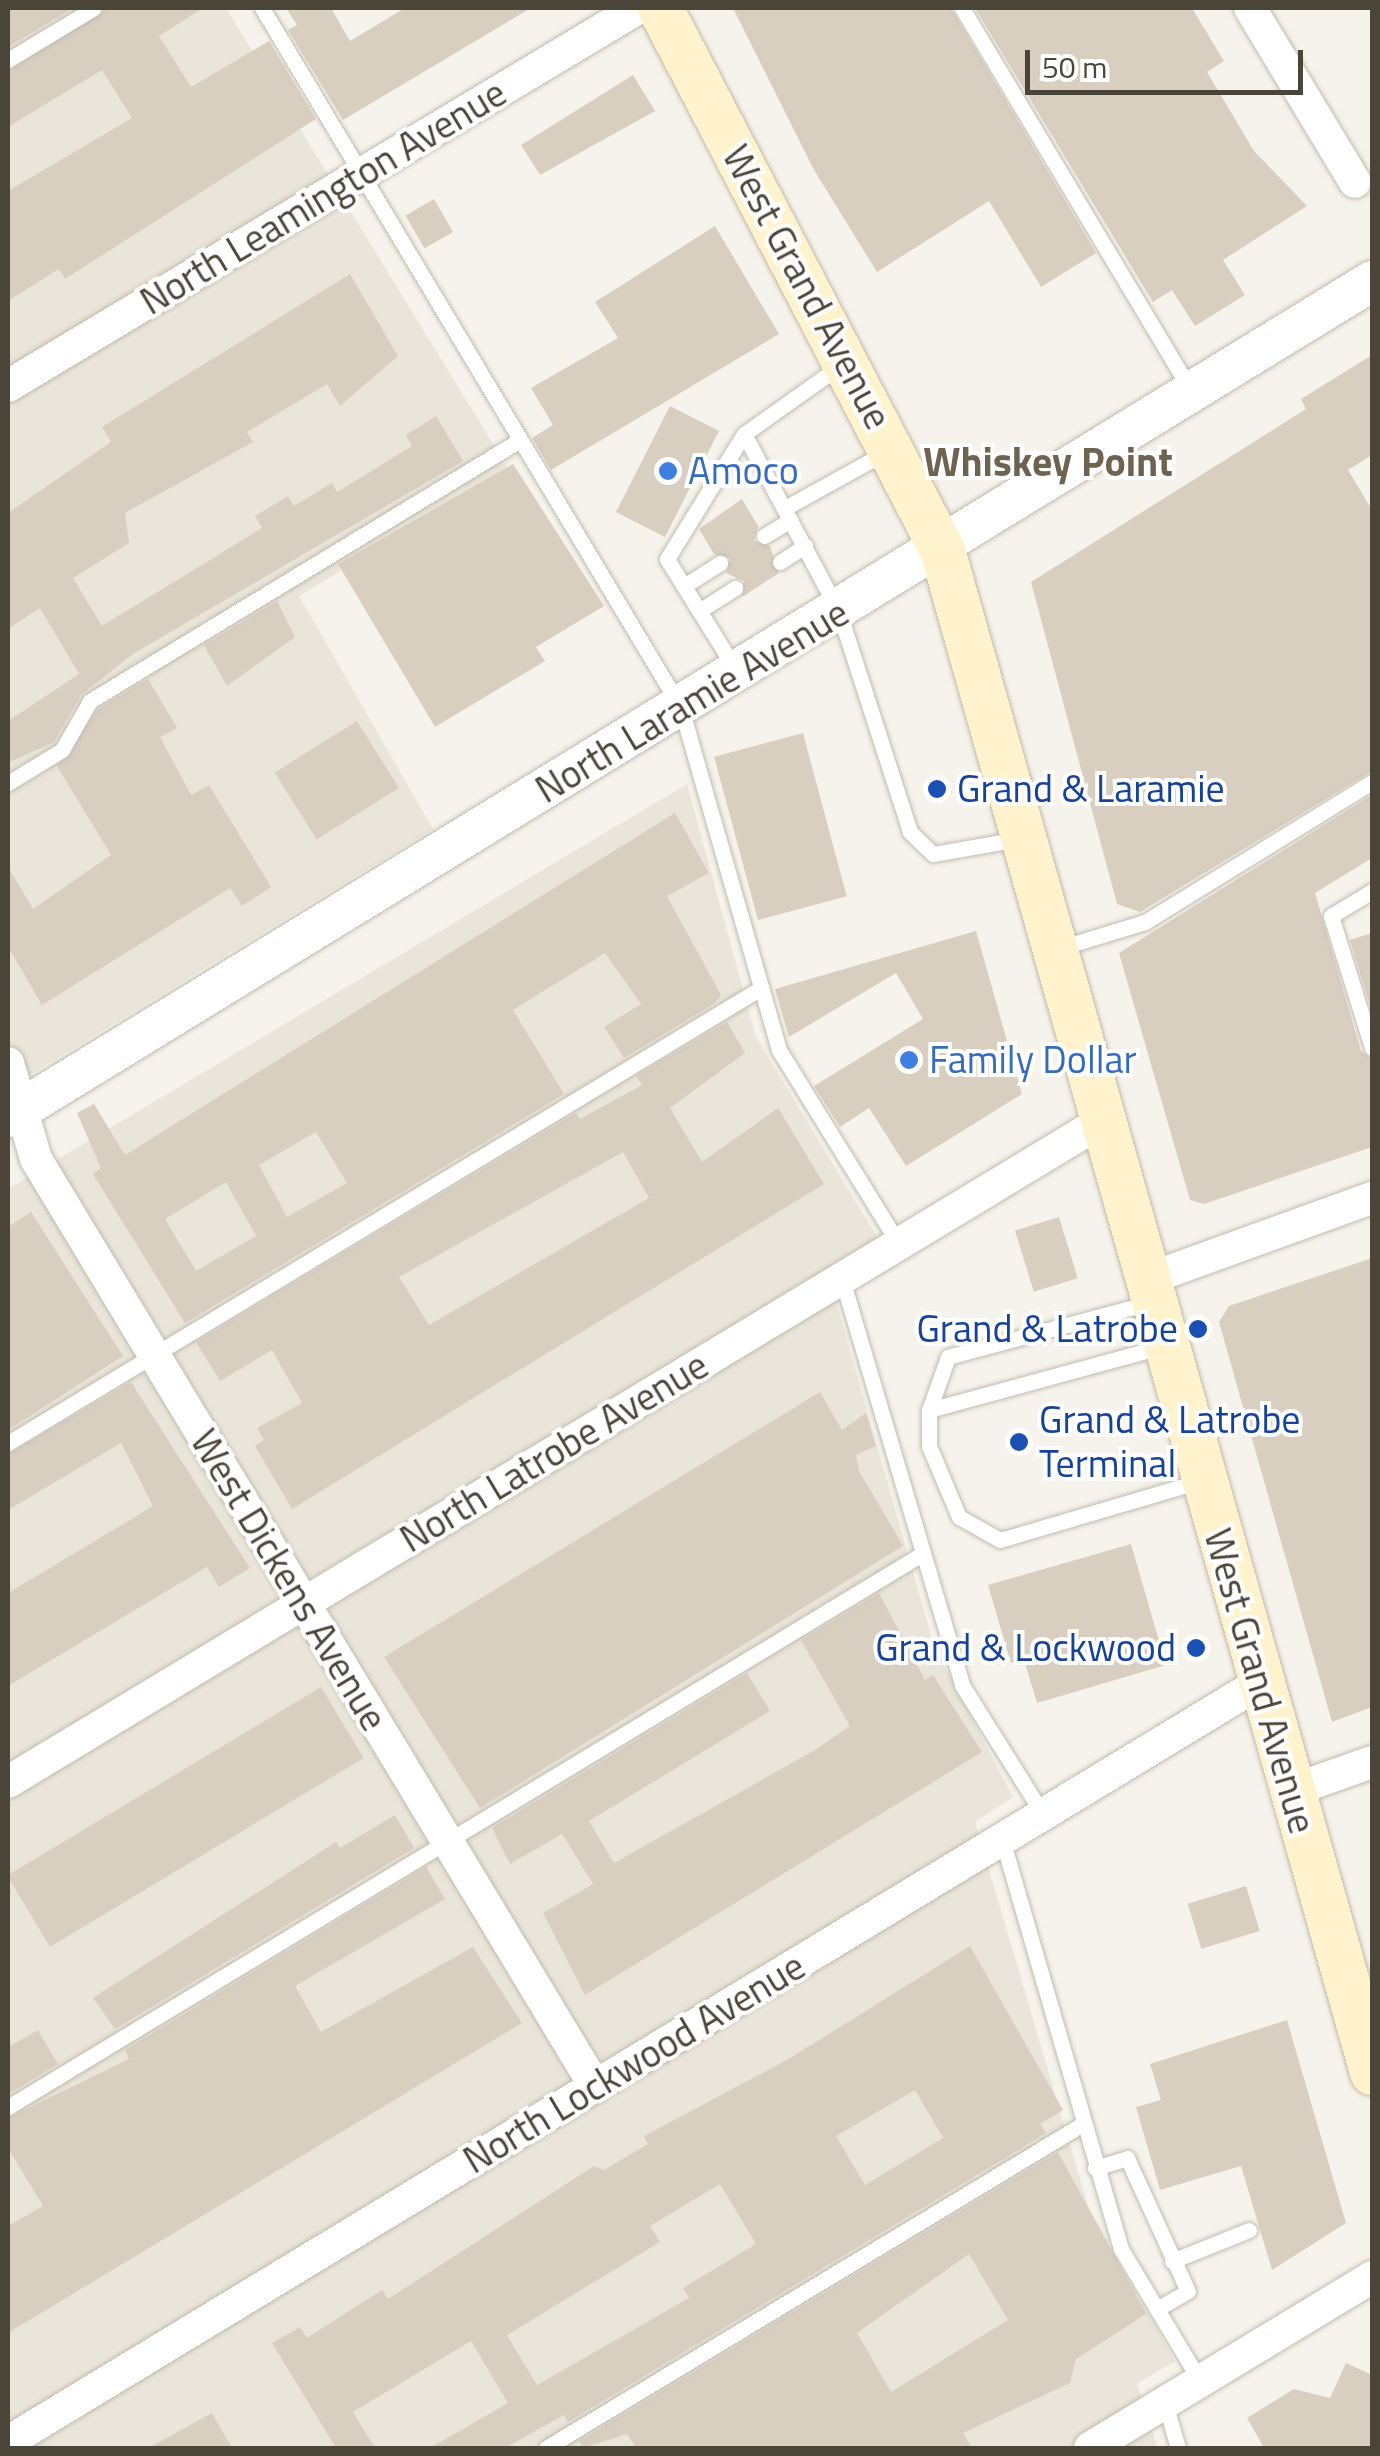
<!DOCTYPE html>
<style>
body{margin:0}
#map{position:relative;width:1380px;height:2456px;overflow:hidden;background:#f6f3ec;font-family:"Titillium Web",sans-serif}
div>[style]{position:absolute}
.residential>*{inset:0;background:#eae5da}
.building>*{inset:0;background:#d8cfc1;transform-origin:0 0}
.roads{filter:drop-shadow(0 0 2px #c2bbae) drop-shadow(0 0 2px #c2bbae)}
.service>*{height:15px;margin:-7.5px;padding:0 7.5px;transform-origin:7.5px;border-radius:7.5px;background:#fff}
.minor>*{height:32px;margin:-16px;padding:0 16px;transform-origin:16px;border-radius:16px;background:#fff}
.tertiary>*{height:40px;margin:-20px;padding:0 20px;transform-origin:20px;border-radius:20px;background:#fff}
.secondary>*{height:45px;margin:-22.5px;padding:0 22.5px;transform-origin:22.5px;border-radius:22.5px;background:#fff3cd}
.dots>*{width:28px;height:28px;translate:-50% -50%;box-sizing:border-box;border:5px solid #fff;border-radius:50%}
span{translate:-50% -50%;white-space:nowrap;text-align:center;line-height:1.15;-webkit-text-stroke:8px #fff;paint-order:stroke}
.street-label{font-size:38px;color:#4b4439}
.shop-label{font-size:38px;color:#366cbe}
.left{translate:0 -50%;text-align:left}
.transit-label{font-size:38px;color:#164399}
.right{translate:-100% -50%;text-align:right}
.neighbourhood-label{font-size:40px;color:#6e6250;font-weight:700}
.frame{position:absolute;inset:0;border:10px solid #4b4439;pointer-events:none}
.scale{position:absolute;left:1025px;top:50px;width:278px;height:45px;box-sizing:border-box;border:5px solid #4b4439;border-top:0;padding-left:12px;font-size:30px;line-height:35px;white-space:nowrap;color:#4b4439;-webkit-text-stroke:8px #fff;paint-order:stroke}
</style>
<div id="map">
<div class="residential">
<i style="clip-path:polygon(8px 8px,226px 8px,509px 470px,299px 596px,433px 829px,8px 1088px)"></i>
<i style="clip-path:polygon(687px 784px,756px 1037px,893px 1263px,835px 1298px,934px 1646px,1013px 1797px,975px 1822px,1088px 2206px,1175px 2361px,1137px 2384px,1158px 2448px,8px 2448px,8px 1189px)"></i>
</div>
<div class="building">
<i style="clip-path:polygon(8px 8px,73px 8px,8px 47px)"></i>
<i style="clip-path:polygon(105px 8px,203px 8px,159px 36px,191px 87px,269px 41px,316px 119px,65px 279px,59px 269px,8px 301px,8px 191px,132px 118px,102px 70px,8px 127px,8px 71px)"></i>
<i style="clip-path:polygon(286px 8px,331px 8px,350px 41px,405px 8px,531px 8px,343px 120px,288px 30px,297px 25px)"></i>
<i style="clip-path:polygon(733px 8px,951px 8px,1096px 253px,1041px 287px,989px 201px,877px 272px,814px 170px)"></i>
<i style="clip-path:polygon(975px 8px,1192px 8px,1224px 61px,1207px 72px,1254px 151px,1307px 206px,1223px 260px,1245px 295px,1195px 326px,1172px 290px,1153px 302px)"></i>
<i style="clip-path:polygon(633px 75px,655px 111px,540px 175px,521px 145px)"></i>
<i style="left:434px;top:199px;width:38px;height:33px;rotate:60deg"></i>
<i style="clip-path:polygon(715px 226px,779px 334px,551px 470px,532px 438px,553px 425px,531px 388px,618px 338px,595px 302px)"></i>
<i style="clip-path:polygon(350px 274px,398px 356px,340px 406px,327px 384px,247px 432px,253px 442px,125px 513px,129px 543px,73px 578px,102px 626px,262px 528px,255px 516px,288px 496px,294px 506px,332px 483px,337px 492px,412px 446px,406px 435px,436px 416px,463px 461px,133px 654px,81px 695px,54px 742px,8px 763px,8px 721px,79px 674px,40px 608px,8px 629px,8px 513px,111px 442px,102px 427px)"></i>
<i style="clip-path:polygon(1372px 355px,1372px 455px,1348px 470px,1372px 510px,1372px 771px,1140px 912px,1117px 904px,1031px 582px,1306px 409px,1301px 399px)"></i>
<i style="left:670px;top:406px;width:55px;height:119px;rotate:27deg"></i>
<i style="clip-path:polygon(513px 464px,604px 606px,536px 647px,545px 661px,435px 727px,338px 564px)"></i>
<i style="clip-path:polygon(742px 499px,758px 526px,754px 541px,770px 546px,779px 573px,742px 597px,744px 581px,726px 573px,730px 558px,714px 554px,699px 529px)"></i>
<i style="clip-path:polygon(277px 601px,295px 637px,227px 686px,204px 645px)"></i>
<i style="clip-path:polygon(148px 679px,177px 728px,160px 737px,191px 795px,209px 785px,271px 887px,242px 906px,230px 888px,42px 1005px,8px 947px,8px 867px,33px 909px,111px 855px,57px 766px,98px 709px)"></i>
<i style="left:357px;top:721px;width:79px;height:97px;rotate:58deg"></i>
<i style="left:803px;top:733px;width:169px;height:92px;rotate:75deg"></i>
<i style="clip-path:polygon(1372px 795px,1372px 858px,1315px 893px,1361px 1051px,1372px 1059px,1372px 1147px,1204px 1204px,1190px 1200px,1119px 953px)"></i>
<i style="clip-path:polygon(evenodd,675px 813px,709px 873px,667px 896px,721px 995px,715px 1003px,624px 1058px,604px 1027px,641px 1004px,605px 953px,513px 1010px,564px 1094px,185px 1323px,93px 1174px,101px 1168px,77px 1113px,94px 1104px,125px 1155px,675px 813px,316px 1132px,347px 1183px,287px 1217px,259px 1165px,316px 1132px,675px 813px,226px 1182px,256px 1236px,196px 1271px,165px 1219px,226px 1182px)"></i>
<i style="clip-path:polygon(976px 931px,1022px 1094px,906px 1166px,869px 1108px,840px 1127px,814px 1086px,923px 1019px,896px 973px,789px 1037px,775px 989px)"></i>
<i style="clip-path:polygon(1372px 933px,1372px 1012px,1350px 940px)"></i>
<i style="clip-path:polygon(evenodd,727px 1022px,745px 1053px,670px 1108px,702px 1162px,778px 1108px,824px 1184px,292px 1509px,255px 1446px,264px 1440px,257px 1428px,302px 1403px,272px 1350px,220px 1381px,196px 1342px,576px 1113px,580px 1119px,642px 1085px,636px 1076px,727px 1022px,623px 1152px,649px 1198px,429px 1325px,399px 1277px,623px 1152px)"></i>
<i style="clip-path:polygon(31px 1212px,123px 1356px,8px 1430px,8px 1227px)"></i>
<i style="left:1059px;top:1217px;width:64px;height:46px;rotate:73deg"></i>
<i style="clip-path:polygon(1372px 1258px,1372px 1707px,1332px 1722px,1219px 1322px,1229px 1306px)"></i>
<i style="clip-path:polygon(131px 1382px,250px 1568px,219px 1587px,207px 1567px,8px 1686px,8px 1593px,153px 1506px,121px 1443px,8px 1510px,8px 1454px)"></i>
<i style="clip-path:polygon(820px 1392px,842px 1430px,866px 1413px,876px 1446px,856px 1455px,859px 1471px,903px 1546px,480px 1808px,384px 1657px)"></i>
<i style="clip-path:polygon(1131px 1544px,1166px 1665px,1037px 1703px,1024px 1660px,1011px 1663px,988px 1585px)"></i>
<i style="clip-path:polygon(879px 1593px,925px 1680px,933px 1675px,982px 1752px,585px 1995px,543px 1913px,593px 1884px,562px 1834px,510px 1864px,492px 1828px,747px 1673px,770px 1711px,589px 1821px,614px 1863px,815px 1750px,850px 1726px,801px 1640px)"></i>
<i style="left:321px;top:1687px;width:83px;height:366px;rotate:59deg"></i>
<i style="clip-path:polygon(395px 1815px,414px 1848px,115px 2029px,93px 1998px,336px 1842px,340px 1848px)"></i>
<i style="clip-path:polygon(426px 1867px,445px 1899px,295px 1986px,321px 2032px,473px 1947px,522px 2023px,8px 2333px,8px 2226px,43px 2206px,8px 2148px,8px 2118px,129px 2059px,125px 2050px)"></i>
<i style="left:1246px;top:1886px;width:47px;height:61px;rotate:73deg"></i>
<i style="clip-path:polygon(evenodd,970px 1946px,1063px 2110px,1040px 2124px,1046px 2133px,568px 2422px,564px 2415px,505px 2448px,430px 2448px,508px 2403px,471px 2341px,353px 2412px,375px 2448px,336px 2448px,272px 2343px,300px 2327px,307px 2338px,382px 2290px,388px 2299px,594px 2166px,604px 2170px,648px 2144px,644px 2136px,787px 2060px,970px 1946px,915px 2090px,943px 2138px,865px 2185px,836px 2136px,915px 2090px,970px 1946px,720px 2184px,756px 2244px,683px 2288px,689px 2298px,537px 2385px,507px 2335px,660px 2242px,650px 2226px,720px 2184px)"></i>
<i style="clip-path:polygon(1287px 2020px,1346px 2223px,1272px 2270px,1241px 2166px,1160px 2190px,1136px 2107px,1161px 2100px,1150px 2064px)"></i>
<i style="clip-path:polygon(38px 2030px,58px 2064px,8px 2094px,8px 2047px)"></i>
<i style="clip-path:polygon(evenodd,1058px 2152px,1146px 2314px,1076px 2359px,1070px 2383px,963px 2433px,972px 2448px,636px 2448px,627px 2434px,583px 2448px,579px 2441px,1058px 2152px,969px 2254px,1008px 2320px,891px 2392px,857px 2333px,969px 2254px)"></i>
<i style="clip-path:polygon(1346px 2363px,1372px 2375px,1372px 2448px,1264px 2448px,1247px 2418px,1294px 2389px,1330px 2398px)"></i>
<i style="clip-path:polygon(212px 2413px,232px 2448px,148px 2448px)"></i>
</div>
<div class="roads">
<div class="service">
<i style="left:262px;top:8px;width:816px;rotate:59.1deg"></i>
<i style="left:681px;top:708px;width:356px;rotate:74deg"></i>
<i style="left:779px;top:1050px;width:228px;rotate:58.3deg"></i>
<i style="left:962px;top:8px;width:445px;rotate:59.1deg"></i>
<i style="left:8px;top:60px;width:100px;rotate:-31.2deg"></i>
<i style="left:744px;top:434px;width:202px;rotate:61.9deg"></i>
<i style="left:839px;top:612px;width:231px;rotate:72.1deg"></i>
<i style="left:910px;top:832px;width:32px;rotate:44deg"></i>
<i style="left:933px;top:854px;width:86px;rotate:-10deg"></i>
<i style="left:785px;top:508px;width:115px;rotate:-29deg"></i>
<i style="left:764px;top:536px;width:31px;rotate:-31deg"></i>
<i style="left:780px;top:562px;width:30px;rotate:-33deg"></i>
<i style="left:684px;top:586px;width:43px;rotate:-32.6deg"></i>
<i style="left:699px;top:611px;width:43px;rotate:-32.6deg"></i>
<i style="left:736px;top:670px;width:131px;rotate:-121.9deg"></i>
<i style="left:667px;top:559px;width:147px;rotate:-58.4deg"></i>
<i style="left:744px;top:434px;width:119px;rotate:-35.4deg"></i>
<i style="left:8px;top:783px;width:63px;rotate:-31.4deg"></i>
<i style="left:62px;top:750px;width:56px;rotate:-60.3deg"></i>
<i style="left:90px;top:701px;width:503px;rotate:-31.26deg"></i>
<i style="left:1372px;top:891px;width:48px;rotate:148.6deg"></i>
<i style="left:1331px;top:916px;width:138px;rotate:72.7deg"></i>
<i style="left:1057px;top:949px;width:92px;rotate:-17.1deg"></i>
<i style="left:1145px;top:922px;width:267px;rotate:-31.7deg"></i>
<i style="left:842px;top:1279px;width:423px;rotate:73.5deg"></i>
<i style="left:962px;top:1685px;width:152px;rotate:57.9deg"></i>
<i style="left:1149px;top:1303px;width:208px;rotate:165deg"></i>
<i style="left:948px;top:1357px;width:56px;rotate:109.7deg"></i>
<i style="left:929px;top:1410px;width:36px;rotate:90deg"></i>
<i style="left:929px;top:1446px;width:77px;rotate:67.1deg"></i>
<i style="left:959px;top:1517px;width:47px;rotate:29.3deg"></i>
<i style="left:1000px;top:1540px;width:209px;rotate:-16.4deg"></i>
<i style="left:929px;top:1410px;width:240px;rotate:-15.2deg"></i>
<i style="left:8px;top:1443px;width:880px;rotate:-31.14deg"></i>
<i style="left:1002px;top:1839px;width:427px;rotate:73.8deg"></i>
<i style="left:1121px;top:2249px;width:154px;rotate:59.1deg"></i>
<i style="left:8px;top:2107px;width:1068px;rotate:-31.18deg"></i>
<i style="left:1095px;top:2168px;width:34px;rotate:-17deg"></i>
<i style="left:1127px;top:2158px;width:146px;rotate:65.4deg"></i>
<i style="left:1188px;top:2291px;width:36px;rotate:150deg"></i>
<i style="left:1172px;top:2261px;width:83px;rotate:-21.9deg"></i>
<i style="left:1165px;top:2403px;width:47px;rotate:73.9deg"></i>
<i style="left:546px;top:2448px;width:625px;rotate:-31.12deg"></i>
</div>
<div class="minor">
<i style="left:1250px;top:8px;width:203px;rotate:58.9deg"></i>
<i style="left:8px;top:386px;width:735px;rotate:-30.96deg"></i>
<i style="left:8px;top:1063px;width:100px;rotate:73.7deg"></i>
<i style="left:36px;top:1159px;width:1083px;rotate:58.91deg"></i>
<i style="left:1145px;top:1280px;width:241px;rotate:-19.9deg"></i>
<i style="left:8px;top:1782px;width:1277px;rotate:-31.13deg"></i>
<i style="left:1293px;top:1790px;width:84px;rotate:-19.5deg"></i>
<i style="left:8px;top:2442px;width:1464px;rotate:-31.23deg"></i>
<i style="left:1090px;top:2448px;width:330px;rotate:-31.2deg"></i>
</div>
<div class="tertiary">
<i style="left:8px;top:1117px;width:1600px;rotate:-31.5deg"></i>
</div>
<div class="secondary">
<i style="left:660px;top:8px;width:611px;rotate:62.51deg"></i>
<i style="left:942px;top:550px;width:1582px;rotate:74.22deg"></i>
</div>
</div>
<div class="dots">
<i style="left:668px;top:471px;background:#3f7fe0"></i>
<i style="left:937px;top:789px;background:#1a4fb4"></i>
<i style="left:909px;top:1060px;background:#3f7fe0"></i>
<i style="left:1198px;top:1329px;background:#1a4fb4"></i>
<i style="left:1019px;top:1442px;background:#1a4fb4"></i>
<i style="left:1196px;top:1648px;background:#1a4fb4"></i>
</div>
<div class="street-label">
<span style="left:323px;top:197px;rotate:-31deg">North Leamington Avenue</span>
<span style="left:807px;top:287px;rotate:62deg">West Grand Avenue</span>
<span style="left:692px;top:701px;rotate:-31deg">North Laramie Avenue</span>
<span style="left:554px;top:1452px;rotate:-31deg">North Latrobe Avenue</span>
<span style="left:289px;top:1580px;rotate:59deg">West Dickens Avenue</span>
<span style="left:1260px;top:1681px;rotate:74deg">West Grand Avenue</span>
<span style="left:634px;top:2063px;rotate:-31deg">North Lockwood Avenue</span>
</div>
<div class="shop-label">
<span class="left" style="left:688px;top:471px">Amoco</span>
<span class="left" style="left:929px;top:1060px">Family Dollar</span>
</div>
<div class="transit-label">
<span class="left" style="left:957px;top:789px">Grand &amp; Laramie</span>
<span class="right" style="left:1178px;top:1329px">Grand &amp; Latrobe</span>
<span class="left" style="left:1039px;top:1442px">Grand &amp; Latrobe<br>Terminal</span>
<span class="right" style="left:1176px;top:1648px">Grand &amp; Lockwood</span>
</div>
<div class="neighbourhood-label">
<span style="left:1048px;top:462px">Whiskey Point</span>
</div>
<div class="frame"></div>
<div class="scale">50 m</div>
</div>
